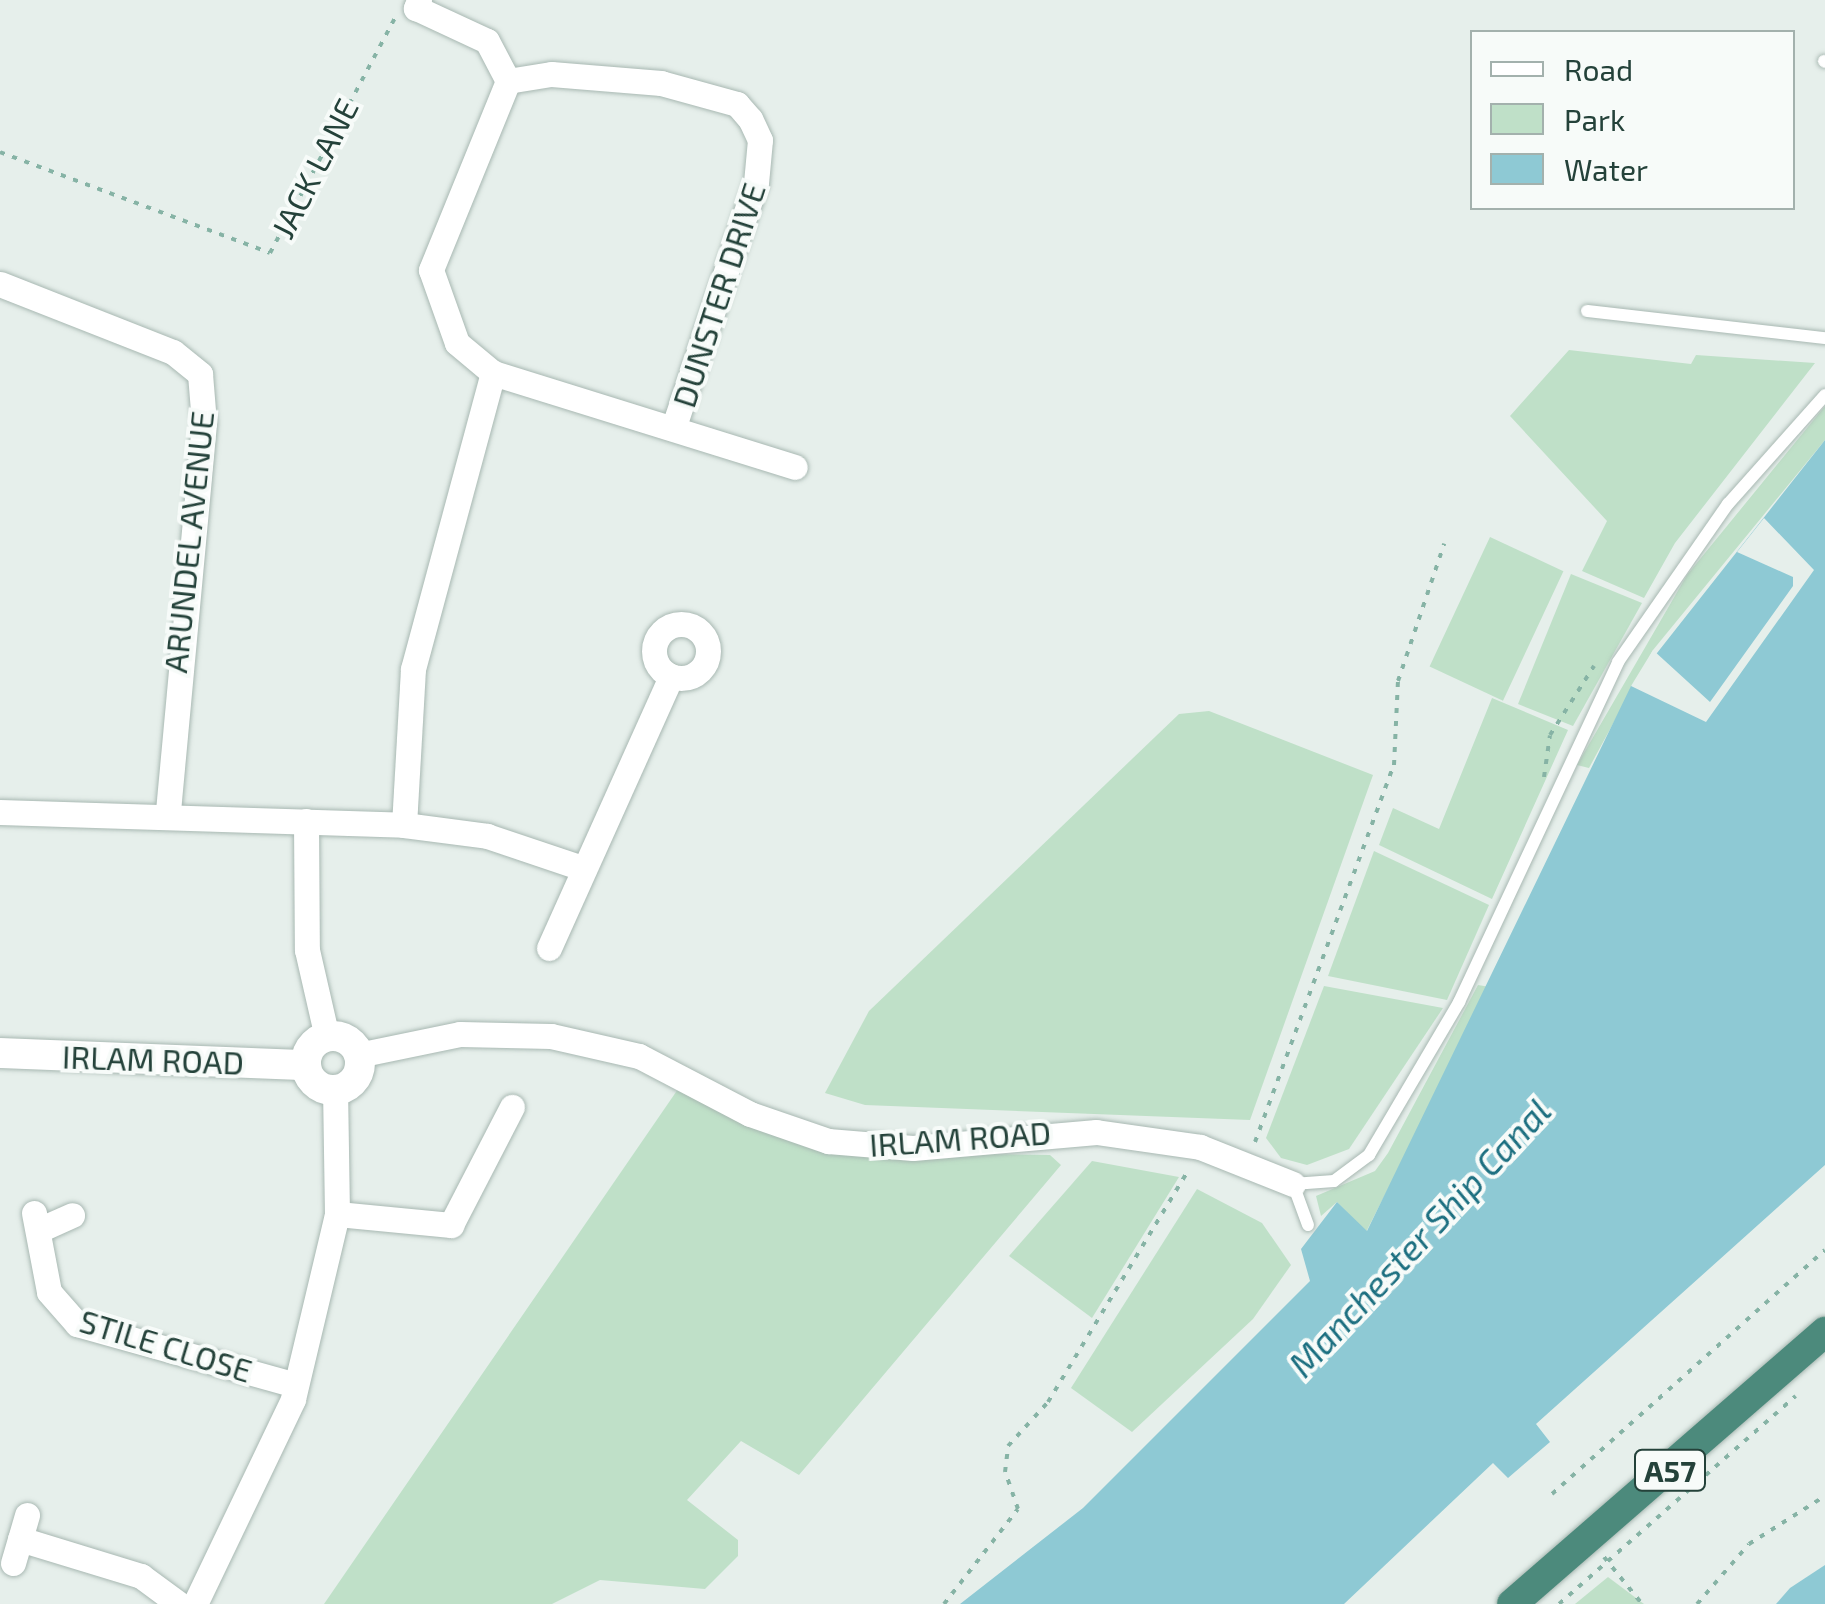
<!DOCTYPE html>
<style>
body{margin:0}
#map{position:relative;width:1825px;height:1604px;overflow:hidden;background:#e6efeb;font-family:"Exo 2",sans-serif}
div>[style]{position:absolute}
.green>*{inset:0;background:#bfe0c8;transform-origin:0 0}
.water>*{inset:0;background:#8ec9d4}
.pier>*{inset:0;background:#e6efeb}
.path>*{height:4px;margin-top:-2px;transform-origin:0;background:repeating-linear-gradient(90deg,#86b3a5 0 5px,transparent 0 13px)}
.roads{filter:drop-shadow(0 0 2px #a8b8b2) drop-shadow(0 0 2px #a8b8b2)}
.service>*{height:12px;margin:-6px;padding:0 6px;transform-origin:6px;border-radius:6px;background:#fff}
.minor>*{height:25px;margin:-12.5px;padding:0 12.5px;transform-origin:12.5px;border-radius:12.5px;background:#fff}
.minor>.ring{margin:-12.5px;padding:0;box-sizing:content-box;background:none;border:25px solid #fff;border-radius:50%}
.tertiary>*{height:30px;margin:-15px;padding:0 15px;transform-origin:15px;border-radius:15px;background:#fff}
.tertiary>.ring{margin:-15px;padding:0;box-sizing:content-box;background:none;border:30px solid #fff;border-radius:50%}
.trunk>*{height:30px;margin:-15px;padding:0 15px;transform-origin:15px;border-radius:15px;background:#4c8a7c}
span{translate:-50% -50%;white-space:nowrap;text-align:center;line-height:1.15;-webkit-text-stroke:8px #f7fbf9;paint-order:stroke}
.shield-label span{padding:2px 8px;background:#f7fbf9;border:2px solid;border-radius:8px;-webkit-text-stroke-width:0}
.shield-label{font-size:30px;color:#24423a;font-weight:700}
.street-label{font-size:32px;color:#24423a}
.water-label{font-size:35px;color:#1c6f80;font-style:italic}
.legend{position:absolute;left:1470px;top:30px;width:325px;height:180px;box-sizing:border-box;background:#f7fbf9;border:2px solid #a3b1ad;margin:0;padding:12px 18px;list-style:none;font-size:30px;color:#24423a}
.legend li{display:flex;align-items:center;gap:20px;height:50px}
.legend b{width:50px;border:2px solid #a3b1ad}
</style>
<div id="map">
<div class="green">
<i style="clip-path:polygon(1569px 350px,1691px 364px,1696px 355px,1815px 363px,1675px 543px,1644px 598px,1582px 571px,1607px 521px,1510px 416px)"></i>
<i style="clip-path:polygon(1825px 406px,1825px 440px,1653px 650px,1589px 768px,1577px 765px,1687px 575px)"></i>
<i style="left:1490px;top:537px;width:81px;height:143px;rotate:25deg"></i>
<i style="clip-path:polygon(1571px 574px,1642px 603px,1573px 726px,1518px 704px)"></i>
<i style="clip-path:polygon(1492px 698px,1568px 730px,1492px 899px,1379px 845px,1393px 808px,1439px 829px)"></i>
<i style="clip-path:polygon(1209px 711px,1373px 775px,1250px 1120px,865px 1105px,825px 1093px,869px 1011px,1179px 714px)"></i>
<i style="clip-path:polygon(1374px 851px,1489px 905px,1447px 1000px,1328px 976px)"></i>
<i style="clip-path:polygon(1478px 985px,1490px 987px,1366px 1232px,1337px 1202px,1321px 1216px,1316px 1196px,1375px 1171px,1388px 1153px)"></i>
<i style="clip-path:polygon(1324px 986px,1443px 1008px,1349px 1149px,1307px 1165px,1281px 1158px,1266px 1138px)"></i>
<i style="clip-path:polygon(687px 1076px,742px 1105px,906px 1153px,1050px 1155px,1061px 1165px,799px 1475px,741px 1441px,687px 1500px,738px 1540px,738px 1556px,705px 1589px,600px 1580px,552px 1604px,324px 1604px)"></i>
<i style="clip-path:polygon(1092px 1161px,1179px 1177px,1092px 1318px,1009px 1256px)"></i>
<i style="clip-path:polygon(1197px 1189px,1262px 1223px,1291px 1265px,1253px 1319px,1132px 1432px,1071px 1388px)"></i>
<i style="clip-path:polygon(1608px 1577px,1644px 1604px,1575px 1604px)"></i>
</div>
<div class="water">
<i style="clip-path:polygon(1825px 440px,1825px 1165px,1536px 1424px,1550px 1442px,1508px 1478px,1493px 1463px,1344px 1604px,960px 1604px,1083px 1508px,1310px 1281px,1301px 1249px,1337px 1202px,1367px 1231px,1631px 686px)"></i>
<i style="clip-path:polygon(1825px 1565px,1825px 1604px,1776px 1604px,1790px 1588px)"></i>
</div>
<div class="pier">
<i style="clip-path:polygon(1764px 518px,1814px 570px,1706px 722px,1631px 686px,1653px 650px,1710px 702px,1793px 586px,1793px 577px,1737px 552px)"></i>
</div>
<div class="path">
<i style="left:0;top:152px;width:288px;rotate:20.5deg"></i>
<i style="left:270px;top:253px;width:266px;rotate:-62deg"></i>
<i style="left:1544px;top:777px;width:42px;rotate:-81.9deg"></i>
<i style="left:1550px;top:735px;width:82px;rotate:-57.5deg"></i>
<i style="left:1255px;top:1142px;width:402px;rotate:-69.8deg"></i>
<i style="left:1394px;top:765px;width:84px;rotate:-87.3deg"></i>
<i style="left:1398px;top:681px;width:145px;rotate:-71.4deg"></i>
<i style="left:1552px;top:1494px;width:366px;rotate:-41.8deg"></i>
<i style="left:1604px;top:1557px;width:60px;rotate:51deg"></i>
<i style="left:944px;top:1604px;width:120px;rotate:-52.1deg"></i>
<i style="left:1018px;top:1509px;width:39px;rotate:-109deg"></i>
<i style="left:1005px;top:1472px;width:26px;rotate:-83deg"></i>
<i style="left:1008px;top:1446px;width:59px;rotate:-47.7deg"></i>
<i style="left:1048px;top:1402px;width:272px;rotate:-58.8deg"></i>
<i style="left:1559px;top:1604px;width:315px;rotate:-41.3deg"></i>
<i style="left:1697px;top:1604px;width:79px;rotate:-49.1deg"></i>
<i style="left:1749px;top:1544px;width:90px;rotate:-32.3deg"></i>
</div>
<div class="roads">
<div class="service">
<i style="left:1824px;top:61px;width:1px;rotate:45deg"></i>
<i style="left:1587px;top:311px;width:240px;rotate:6.5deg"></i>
<i style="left:1308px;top:1225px;width:44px;rotate:-110.1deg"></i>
<i style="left:1293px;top:1184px;width:41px;rotate:-4.2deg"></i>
<i style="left:1334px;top:1181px;width:44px;rotate:-36.6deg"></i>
<i style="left:1369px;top:1155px;width:178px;rotate:-59.5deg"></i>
<i style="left:1459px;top:1002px;width:375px;rotate:-64.9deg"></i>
<i style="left:1618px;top:662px;width:193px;rotate:-55.2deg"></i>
<i style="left:1728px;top:504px;width:146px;rotate:-48.3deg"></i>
</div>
<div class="minor">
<i style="left:419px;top:0;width:9px;rotate:111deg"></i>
<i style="left:416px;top:8px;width:78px;rotate:24.9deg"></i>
<i style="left:487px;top:41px;width:45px;rotate:62.3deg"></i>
<i style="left:0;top:284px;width:186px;rotate:21.5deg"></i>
<i style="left:173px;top:352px;width:35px;rotate:39deg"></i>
<i style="left:200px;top:374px;width:49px;rotate:85.3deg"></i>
<i style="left:204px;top:423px;width:390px;rotate:95.3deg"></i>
<i style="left:674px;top:426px;width:256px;rotate:-71.4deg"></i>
<i style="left:756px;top:183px;width:43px;rotate:-84.7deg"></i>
<i style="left:760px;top:140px;width:23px;rotate:-115deg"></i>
<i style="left:750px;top:119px;width:20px;rotate:-131deg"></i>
<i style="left:737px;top:104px;width:79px;rotate:-164.6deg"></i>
<i style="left:661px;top:83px;width:110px;rotate:-175.3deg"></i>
<i style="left:551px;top:74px;width:44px;rotate:170.8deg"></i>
<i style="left:508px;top:81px;width:204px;rotate:112.2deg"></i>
<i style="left:431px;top:270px;width:77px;rotate:70.4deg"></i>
<i style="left:457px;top:343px;width:47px;rotate:39.8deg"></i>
<i style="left:493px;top:373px;width:316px;rotate:17.3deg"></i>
<i class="ring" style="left:654px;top:624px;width:29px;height:29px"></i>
<i style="left:0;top:812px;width:404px;rotate:1.8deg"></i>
<i style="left:404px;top:825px;width:84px;rotate:7.5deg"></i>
<i style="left:487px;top:836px;width:100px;rotate:18.6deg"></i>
<i style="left:306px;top:821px;width:129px;rotate:89.6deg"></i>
<i style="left:307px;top:950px;width:89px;rotate:77.1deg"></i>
<i style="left:404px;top:825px;width:156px;rotate:-86.7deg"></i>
<i style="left:413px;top:669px;width:307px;rotate:-74.9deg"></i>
<i style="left:549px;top:948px;width:298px;rotate:-65.8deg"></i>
<i style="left:358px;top:1055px;width:104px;rotate:-11.6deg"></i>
<i style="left:460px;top:1034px;width:91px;rotate:1.3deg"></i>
<i style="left:551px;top:1036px;width:90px;rotate:12.8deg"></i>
<i style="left:639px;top:1056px;width:125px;rotate:27.6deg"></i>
<i style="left:750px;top:1114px;width:83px;rotate:19.1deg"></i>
<i style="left:828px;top:1141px;width:85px;rotate:4.7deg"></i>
<i style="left:913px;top:1148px;width:184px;rotate:-5deg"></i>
<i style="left:1096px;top:1132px;width:105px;rotate:8.2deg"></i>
<i style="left:1200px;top:1147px;width:100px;rotate:21.7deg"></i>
<i style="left:34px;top:1213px;width:80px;rotate:79.2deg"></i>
<i style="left:49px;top:1292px;width:43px;rotate:48.8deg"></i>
<i style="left:77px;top:1324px;width:227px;rotate:15.6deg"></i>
<i style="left:337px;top:1214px;width:115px;rotate:5.5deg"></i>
<i style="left:451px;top:1225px;width:133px;rotate:-62.7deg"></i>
<i style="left:41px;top:1229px;width:34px;rotate:-24deg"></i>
<i style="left:20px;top:1539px;width:127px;rotate:17deg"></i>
<i style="left:141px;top:1576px;width:47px;rotate:36.4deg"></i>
<i style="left:13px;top:1563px;width:50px;rotate:-73.7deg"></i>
<i style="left:195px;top:1604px;width:227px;rotate:-64.4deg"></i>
<i style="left:293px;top:1399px;width:190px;rotate:-76.6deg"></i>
<i style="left:337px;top:1214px;width:124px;rotate:-90.9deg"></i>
</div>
<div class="tertiary">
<i class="ring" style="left:306px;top:1036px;width:24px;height:24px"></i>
<i style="left:0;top:1053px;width:305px;rotate:2.3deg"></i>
</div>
<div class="trunk">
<i style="left:1512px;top:1604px;width:415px;rotate:-41deg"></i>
</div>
</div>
<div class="shield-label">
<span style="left:1670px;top:1470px">A57</span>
</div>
<div class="street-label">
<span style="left:314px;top:168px;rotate:-63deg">JACK LANE</span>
<span style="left:718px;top:295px;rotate:-72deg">DUNSTER DRIVE</span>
<span style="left:188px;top:542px;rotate:-84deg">ARUNDEL AVENUE</span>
<span style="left:153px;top:1059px;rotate:2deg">IRLAM ROAD</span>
<span style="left:960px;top:1138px;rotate:-4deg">IRLAM ROAD</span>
<span style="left:166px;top:1345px;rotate:17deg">STILE CLOSE</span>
</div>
<div class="water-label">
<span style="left:1419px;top:1237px;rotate:-47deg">Manchester Ship Canal</span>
</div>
<ul class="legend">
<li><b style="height:12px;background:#fff"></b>Road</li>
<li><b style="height:28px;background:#bfe0c8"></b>Park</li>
<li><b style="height:28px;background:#8ec9d4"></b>Water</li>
</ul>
</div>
